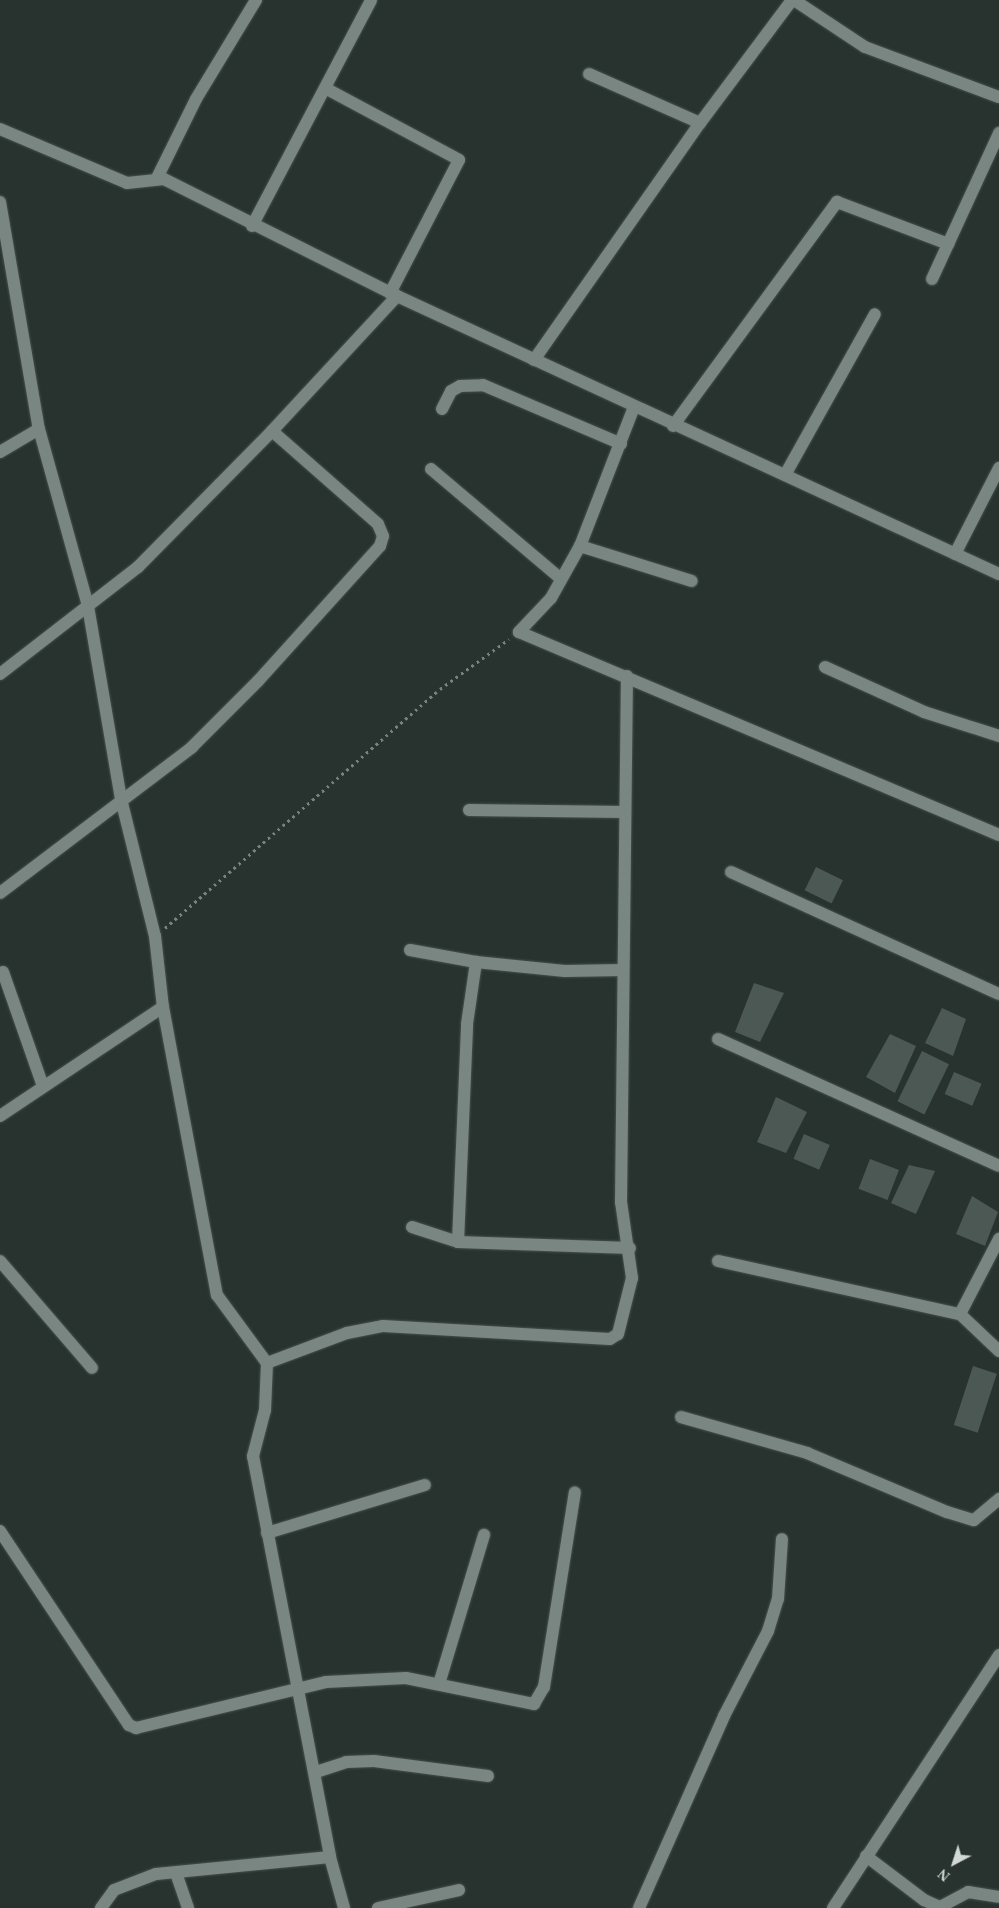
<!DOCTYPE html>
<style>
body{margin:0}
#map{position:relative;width:999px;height:1908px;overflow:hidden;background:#283330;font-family:Georgia,serif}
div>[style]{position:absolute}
.building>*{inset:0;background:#4c5854;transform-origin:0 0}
.path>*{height:3px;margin-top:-1.5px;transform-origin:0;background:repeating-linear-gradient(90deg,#798280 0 2.5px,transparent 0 6.5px)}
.roads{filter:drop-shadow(0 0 1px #47504d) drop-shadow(0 0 1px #47504d)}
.minor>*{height:12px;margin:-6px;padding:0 6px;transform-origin:6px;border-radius:6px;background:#798682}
span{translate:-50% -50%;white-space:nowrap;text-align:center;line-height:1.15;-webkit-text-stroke:4px #283330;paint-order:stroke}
.north{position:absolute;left:929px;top:1838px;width:50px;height:50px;-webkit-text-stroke:4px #283330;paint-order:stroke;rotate:220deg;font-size:14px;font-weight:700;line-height:20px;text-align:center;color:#d1d8d6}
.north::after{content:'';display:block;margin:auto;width:18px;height:22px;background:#d1d8d6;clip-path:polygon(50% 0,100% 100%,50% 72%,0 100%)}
</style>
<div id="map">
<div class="building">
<i style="left:816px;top:867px;width:30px;height:26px;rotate:26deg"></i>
<i style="clip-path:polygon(754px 983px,784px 993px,760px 1042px,735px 1032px)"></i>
<i style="clip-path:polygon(942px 1008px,966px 1019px,953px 1056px,925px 1043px)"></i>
<i style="clip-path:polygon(890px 1034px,916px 1046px,895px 1093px,866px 1077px)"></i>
<i style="left:922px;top:1051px;width:30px;height:56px;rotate:26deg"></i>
<i style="left:954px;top:1072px;width:30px;height:24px;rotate:23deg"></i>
<i style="clip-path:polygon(776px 1097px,807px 1112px,786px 1153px,757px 1142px)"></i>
<i style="left:804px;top:1134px;width:28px;height:27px;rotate:23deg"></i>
<i style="left:870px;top:1159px;width:31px;height:32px;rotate:21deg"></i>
<i style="clip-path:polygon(909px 1165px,935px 1171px,916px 1214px,891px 1203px)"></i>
<i style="clip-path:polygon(972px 1196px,998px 1212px,985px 1246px,956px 1234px)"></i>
<i style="left:973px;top:1366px;width:25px;height:62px;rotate:18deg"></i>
</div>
<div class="path">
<i style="left:165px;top:928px;width:364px;rotate:-41deg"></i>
<i style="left:440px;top:689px;width:85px;rotate:-35.9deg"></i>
</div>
<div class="roads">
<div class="minor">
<i style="left:794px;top:0;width:85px;rotate:33.5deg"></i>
<i style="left:865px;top:47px;width:143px;rotate:20.5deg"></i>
<i style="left:589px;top:74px;width:121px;rotate:23.8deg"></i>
<i style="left:325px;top:88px;width:152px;rotate:28.2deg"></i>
<i style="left:459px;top:160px;width:150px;rotate:117.4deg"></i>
<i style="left:0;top:129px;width:138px;rotate:23deg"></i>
<i style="left:127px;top:183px;width:37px;rotate:-6deg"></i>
<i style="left:164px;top:179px;width:261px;rotate:26.7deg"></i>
<i style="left:397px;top:296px;width:663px;rotate:24.79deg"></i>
<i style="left:157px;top:178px;width:88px;rotate:-63.7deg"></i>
<i style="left:196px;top:99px;width:116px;rotate:-58.8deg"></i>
<i style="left:0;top:202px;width:230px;rotate:80.3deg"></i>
<i style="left:39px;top:429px;width:184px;rotate:74.5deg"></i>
<i style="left:88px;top:606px;width:196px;rotate:80.3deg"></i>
<i style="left:121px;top:799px;width:141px;rotate:76.1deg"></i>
<i style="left:155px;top:936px;width:71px;rotate:83.6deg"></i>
<i style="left:163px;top:1007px;width:293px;rotate:79.4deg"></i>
<i style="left:217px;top:1295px;width:84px;rotate:53.7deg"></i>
<i style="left:267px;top:1363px;width:47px;rotate:92.4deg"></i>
<i style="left:265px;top:1410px;width:48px;rotate:104.6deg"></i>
<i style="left:253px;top:1456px;width:408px;rotate:79.1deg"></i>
<i style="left:330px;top:1857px;width:53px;rotate:74.6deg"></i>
<i style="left:252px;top:226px;width:255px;rotate:-62.2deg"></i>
<i style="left:932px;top:279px;width:161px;rotate:-65.3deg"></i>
<i style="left:534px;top:360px;width:289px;rotate:-55deg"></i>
<i style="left:700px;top:123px;width:154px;rotate:-53.2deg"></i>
<i style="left:634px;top:407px;width:149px;rotate:111.2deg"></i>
<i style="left:580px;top:546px;width:60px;rotate:119.1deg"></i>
<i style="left:551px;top:598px;width:47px;rotate:133.3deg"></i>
<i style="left:519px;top:632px;width:521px;rotate:22.92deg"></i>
<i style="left:442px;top:409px;width:20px;rotate:-63deg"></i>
<i style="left:451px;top:391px;width:10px;rotate:-29deg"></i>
<i style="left:460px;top:386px;width:23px;rotate:-2deg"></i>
<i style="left:483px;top:385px;width:150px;rotate:23.1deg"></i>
<i style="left:673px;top:426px;width:278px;rotate:-53.8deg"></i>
<i style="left:837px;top:202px;width:119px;rotate:20.7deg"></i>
<i style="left:0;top:452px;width:45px;rotate:-30.5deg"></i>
<i style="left:431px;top:469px;width:170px;rotate:40.2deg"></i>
<i style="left:785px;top:475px;width:184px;rotate:-60.8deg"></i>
<i style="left:580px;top:546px;width:117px;rotate:17.4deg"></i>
<i style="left:955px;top:554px;width:97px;rotate:-62.9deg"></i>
<i style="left:825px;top:667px;width:109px;rotate:24.4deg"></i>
<i style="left:924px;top:712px;width:79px;rotate:17.7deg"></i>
<i style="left:0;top:674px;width:175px;rotate:-37.8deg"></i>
<i style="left:138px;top:567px;width:191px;rotate:-45.4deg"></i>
<i style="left:272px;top:431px;width:184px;rotate:-47.2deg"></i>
<i style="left:469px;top:810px;width:155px;rotate:0.7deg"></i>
<i style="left:731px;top:872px;width:294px;rotate:24.5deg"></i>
<i style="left:0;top:893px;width:241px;rotate:-37.2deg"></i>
<i style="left:192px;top:747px;width:93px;rotate:-45deg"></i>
<i style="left:258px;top:681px;width:182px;rotate:-47.9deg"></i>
<i style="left:380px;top:546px;width:10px;rotate:-73deg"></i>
<i style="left:383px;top:536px;width:13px;rotate:-113deg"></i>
<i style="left:378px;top:524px;width:141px;rotate:-138.7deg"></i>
<i style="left:410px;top:950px;width:67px;rotate:10.3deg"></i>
<i style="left:476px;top:962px;width:89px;rotate:5.8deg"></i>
<i style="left:565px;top:971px;width:58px;rotate:-1deg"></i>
<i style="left:3px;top:972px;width:121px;rotate:70.7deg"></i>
<i style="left:718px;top:1039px;width:308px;rotate:24.3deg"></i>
<i style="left:0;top:1116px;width:196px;rotate:-33.8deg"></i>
<i style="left:412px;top:1227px;width:48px;rotate:18.1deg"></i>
<i style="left:458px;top:1242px;width:172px;rotate:2deg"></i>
<i style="left:458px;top:1242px;width:218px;rotate:-87.6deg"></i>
<i style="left:467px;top:1024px;width:63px;rotate:-81.7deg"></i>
<i style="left:0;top:1261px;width:141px;rotate:49.3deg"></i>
<i style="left:718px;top:1261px;width:248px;rotate:12.4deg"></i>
<i style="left:960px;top:1314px;width:54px;rotate:43.5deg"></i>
<i style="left:960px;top:1314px;width:85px;rotate:-62.5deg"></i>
<i style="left:267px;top:1363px;width:85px;rotate:-20.6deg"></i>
<i style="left:347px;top:1333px;width:37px;rotate:-11deg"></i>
<i style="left:383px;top:1326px;width:227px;rotate:3.3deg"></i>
<i style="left:610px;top:1339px;width:9px;rotate:-32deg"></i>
<i style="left:618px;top:1334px;width:58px;rotate:-76deg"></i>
<i style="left:632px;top:1278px;width:77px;rotate:-98.2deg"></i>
<i style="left:621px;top:1202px;width:526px;rotate:-89.35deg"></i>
<i style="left:681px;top:1417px;width:131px;rotate:15.9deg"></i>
<i style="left:807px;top:1453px;width:152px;rotate:22.9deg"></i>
<i style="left:947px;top:1512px;width:28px;rotate:17deg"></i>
<i style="left:974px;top:1520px;width:33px;rotate:-40deg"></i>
<i style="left:0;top:1531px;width:233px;rotate:56.4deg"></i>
<i style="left:129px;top:1725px;width:8px;rotate:23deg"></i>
<i style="left:136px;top:1728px;width:195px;rotate:-13.6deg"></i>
<i style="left:326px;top:1682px;width:80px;rotate:-2.9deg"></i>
<i style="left:406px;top:1678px;width:131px;rotate:11.5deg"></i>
<i style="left:534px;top:1704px;width:20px;rotate:-60deg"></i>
<i style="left:544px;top:1687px;width:197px;rotate:-81deg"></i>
<i style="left:267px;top:1533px;width:165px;rotate:-16.9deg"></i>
<i style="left:439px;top:1684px;width:156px;rotate:-73.2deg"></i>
<i style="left:316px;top:1772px;width:32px;rotate:-18deg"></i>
<i style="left:346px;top:1762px;width:28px;rotate:-2deg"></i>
<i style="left:374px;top:1761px;width:115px;rotate:7.5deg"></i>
<i style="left:866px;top:1856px;width:73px;rotate:37.2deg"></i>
<i style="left:924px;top:1900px;width:17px;rotate:24deg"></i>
<i style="left:940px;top:1907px;width:32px;rotate:-28deg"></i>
<i style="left:968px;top:1892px;width:31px;rotate:9deg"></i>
<i style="left:176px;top:1873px;width:37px;rotate:71deg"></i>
<i style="left:101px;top:1908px;width:22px;rotate:-54deg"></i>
<i style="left:114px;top:1890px;width:45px;rotate:-20.9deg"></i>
<i style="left:156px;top:1874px;width:175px;rotate:-5.6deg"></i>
<i style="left:378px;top:1908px;width:83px;rotate:-12.5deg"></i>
<i style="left:639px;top:1908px;width:210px;rotate:-66.1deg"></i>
<i style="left:724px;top:1716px;width:96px;rotate:-62.6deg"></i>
<i style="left:768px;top:1631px;width:34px;rotate:-73deg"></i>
<i style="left:778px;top:1599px;width:60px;rotate:-86.2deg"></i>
<i style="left:833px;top:1908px;width:303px;rotate:-56.7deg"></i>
</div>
</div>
<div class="north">N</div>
</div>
